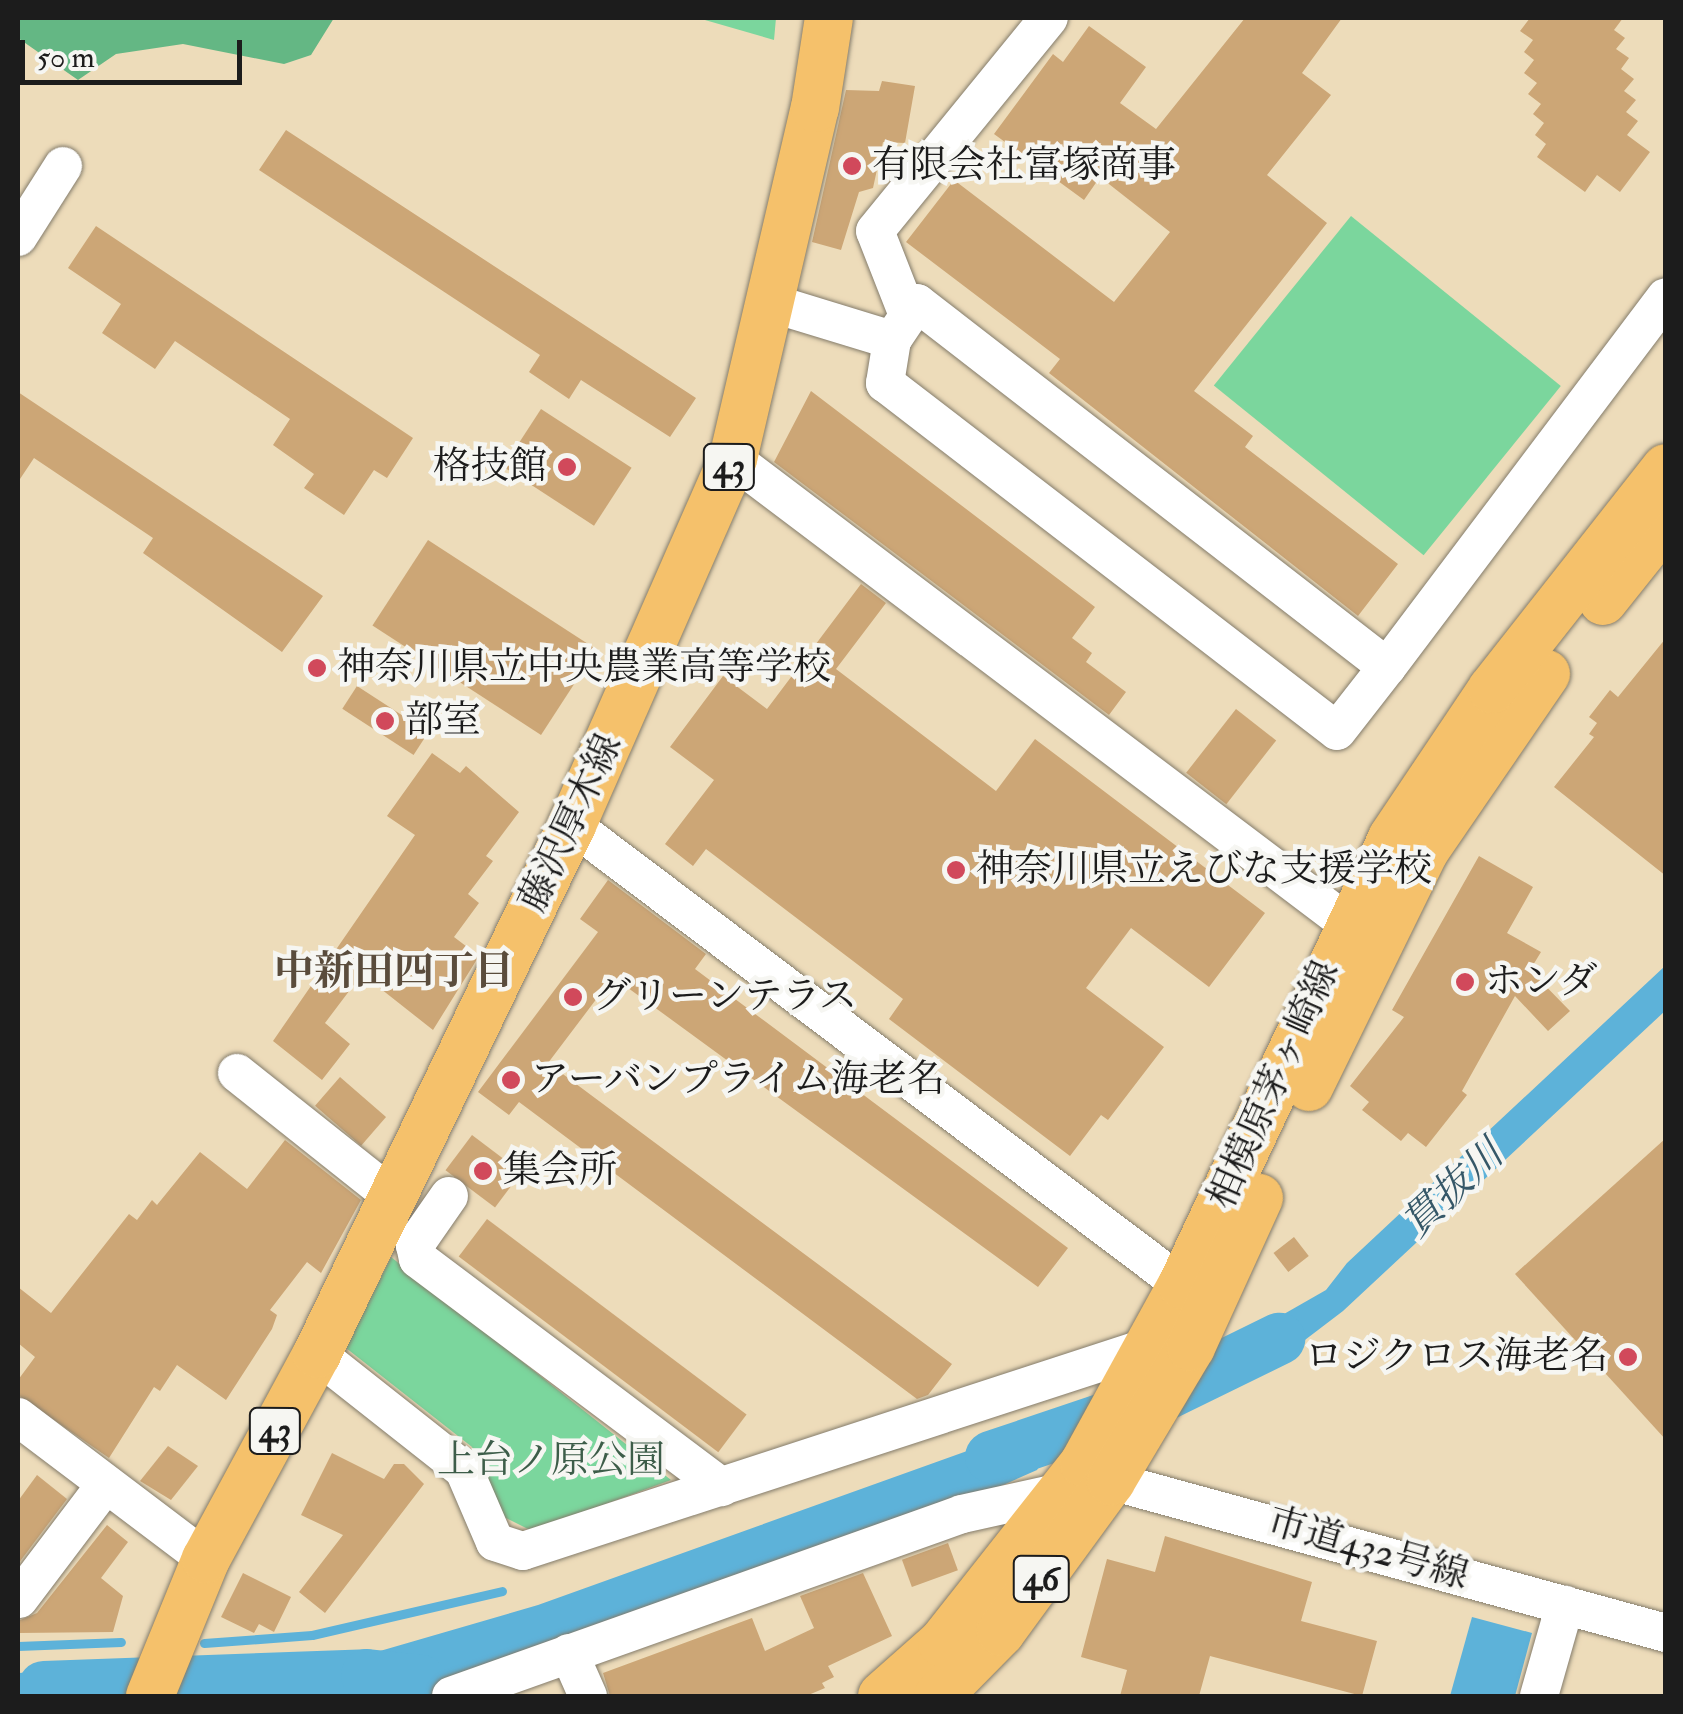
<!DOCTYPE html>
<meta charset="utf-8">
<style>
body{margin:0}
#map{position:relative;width:1683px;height:1714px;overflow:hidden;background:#eddcba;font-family:"IM FELL Double Pica","Noto Serif JP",serif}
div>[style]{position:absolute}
.green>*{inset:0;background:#7bd69d;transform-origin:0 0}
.forest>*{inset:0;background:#64b784}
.water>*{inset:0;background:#5db2d9}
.stream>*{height:9px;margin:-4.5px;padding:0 4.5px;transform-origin:4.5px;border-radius:4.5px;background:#5db2d9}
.canal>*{height:30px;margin:-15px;padding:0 15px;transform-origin:15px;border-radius:15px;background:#5db2d9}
.river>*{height:52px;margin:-26px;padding:0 26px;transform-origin:26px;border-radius:26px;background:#5db2d9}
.building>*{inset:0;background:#cca676;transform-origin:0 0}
.roads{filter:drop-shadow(0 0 2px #847c6b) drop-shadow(0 0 2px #847c6b)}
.minor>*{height:38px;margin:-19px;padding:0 19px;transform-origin:19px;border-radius:19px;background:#fff}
.major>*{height:48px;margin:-24px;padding:0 24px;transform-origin:24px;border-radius:24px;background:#f5c16b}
.dots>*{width:28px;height:28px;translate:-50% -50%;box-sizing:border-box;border:5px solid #f6f6f2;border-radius:50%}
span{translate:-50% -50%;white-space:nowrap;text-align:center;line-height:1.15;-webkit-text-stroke:9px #f6f6f2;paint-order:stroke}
.shield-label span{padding:2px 8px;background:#f6f6f2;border:2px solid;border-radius:8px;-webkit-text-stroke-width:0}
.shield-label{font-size:35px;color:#1c1c1c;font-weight:700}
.poi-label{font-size:38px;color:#1c1c1c}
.left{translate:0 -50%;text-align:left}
.right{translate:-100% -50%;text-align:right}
.street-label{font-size:38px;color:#1c1c1c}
.park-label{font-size:38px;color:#3d5d49}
.neighbourhood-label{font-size:40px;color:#5a4c3c;font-weight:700}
.water-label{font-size:40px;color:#365868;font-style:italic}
.frame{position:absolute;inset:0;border:20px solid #1c1c1c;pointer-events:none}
.scale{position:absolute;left:20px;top:40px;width:222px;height:45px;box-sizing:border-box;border:5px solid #1c1c1c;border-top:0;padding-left:12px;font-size:30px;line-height:35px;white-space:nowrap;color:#1c1c1c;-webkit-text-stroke:8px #f6f6f2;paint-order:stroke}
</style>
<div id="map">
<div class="green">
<i style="clip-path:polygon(698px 18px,776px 18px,774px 40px)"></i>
<i style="left:1351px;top:216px;width:270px;height:218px;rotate:39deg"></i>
<i style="clip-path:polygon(391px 1257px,671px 1480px,532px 1531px,504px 1517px,472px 1447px,346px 1348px)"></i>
</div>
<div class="forest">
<i style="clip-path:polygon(18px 18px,334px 18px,311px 55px,284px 64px,183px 44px,116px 54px,78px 80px,18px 38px)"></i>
</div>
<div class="water">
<i style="clip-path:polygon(1665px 966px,1665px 1011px,1343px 1311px,1276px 1362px,1200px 1404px,1228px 1346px,1326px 1290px,1347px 1263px)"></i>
<i style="clip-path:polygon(1073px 1413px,1037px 1470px,976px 1497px,416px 1696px,364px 1696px,356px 1679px,349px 1660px,538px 1605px)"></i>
<i style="clip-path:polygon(1472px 1617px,1532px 1633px,1515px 1696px,1450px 1696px)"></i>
</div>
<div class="stream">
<i style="left:204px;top:1643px;width:108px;rotate:-4.2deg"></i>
<i style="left:312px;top:1635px;width:195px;rotate:-13deg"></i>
<i style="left:18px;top:1646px;width:103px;rotate:-2.2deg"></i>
</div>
<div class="canal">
<i style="left:18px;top:1688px;width:26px;rotate:-2deg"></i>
</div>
<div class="river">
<i style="left:991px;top:1457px;width:159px;rotate:-18.7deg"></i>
<i style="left:1142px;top:1406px;width:153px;rotate:-26.1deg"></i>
<i style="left:44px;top:1687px;width:323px;rotate:-2.1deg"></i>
<i style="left:367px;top:1675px;width:54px;rotate:6.3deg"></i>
</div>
<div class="building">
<i style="clip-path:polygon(1245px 18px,1342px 18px,1302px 73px,1331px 95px,1267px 175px,1327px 223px,1194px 391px,1253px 436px,1245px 447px,1398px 564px,1358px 616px,1049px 373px,1060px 359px,906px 242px,954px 180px,1114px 302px,1170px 232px,1100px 177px,1084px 200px,994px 134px,1053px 54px,1063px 62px,1089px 26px,1146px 67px,1120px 103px,1156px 129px)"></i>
<i style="clip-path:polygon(1530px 18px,1623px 18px,1614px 30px,1625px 38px,1616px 49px,1629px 58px,1621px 69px,1634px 79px,1624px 91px,1636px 100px,1626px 112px,1638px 121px,1627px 135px,1650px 152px,1620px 192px,1597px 175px,1585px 192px,1537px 157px,1546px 144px,1535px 135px,1544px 123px,1533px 114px,1541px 104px,1528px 94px,1537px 83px,1524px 73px,1534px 60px,1524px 52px,1533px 40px,1520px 31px)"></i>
<i style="clip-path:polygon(882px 81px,915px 86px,905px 143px,883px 142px,873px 188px,859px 192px,841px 250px,812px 242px,846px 90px,879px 91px)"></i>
<i style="clip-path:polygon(286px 130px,696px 398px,670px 437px,581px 380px,569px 399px,529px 372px,540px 355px,259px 170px)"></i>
<i style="clip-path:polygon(96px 226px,413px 438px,387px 478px,374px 470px,344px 515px,304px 488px,314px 474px,273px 445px,290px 419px,175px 341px,155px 369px,102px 333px,121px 304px,68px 268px)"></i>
<i style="clip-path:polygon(811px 391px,1095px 607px,1072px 638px,1092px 653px,1086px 662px,1126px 692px,1109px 715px,774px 462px)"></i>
<i style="clip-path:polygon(18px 392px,323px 596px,282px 652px,143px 553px,153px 538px,34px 458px,18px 482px)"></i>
<i style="left:541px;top:409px;width:108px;height:69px;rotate:33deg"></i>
<i style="left:428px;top:540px;width:201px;height:102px;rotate:33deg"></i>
<i style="clip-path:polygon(861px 584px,886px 603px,836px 669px,996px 791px,1035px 739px,1265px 913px,1209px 987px,1131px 928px,1086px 988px,1164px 1047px,1108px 1120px,1101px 1115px,1070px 1156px,889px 1019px,903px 999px,706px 849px,693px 866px,665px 844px,714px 780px,670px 747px,723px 676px,767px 709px)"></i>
<i style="clip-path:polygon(1666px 638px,1666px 876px,1554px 787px,1594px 737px,1589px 734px,1597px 723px,1589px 717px,1610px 690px,1618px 697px)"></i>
<i style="left:357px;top:686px;width:85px;height:27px;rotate:33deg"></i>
<i style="left:1236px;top:709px;width:51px;height:81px;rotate:38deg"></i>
<i style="clip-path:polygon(432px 753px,460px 773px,466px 766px,519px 812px,486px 856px,493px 861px,468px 894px,479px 903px,454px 937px,479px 956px,433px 1030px,362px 974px,325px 1023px,350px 1044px,322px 1080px,273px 1041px,415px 835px,387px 816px)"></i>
<i style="clip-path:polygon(1479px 856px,1533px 887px,1507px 933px,1541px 952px,1530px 970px,1570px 1011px,1548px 1031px,1515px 996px,1462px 1091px,1467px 1095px,1426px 1147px,1408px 1133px,1401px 1141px,1362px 1110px,1369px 1102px,1350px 1086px,1404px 1017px,1392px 1010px)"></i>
<i style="clip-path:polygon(608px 880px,706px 954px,695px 969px,1068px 1248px,1038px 1287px,613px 977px,548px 1063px,952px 1364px,928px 1395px,917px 1399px,519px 1102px,509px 1115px,478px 1092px,598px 932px,580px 919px)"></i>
<i style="left:340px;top:1077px;width:61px;height:38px;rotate:41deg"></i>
<i style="left:472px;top:1135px;width:62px;height:44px;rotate:37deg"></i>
<i style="clip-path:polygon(1666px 1138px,1666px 1440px,1515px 1274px)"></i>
<i style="clip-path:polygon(285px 1140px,361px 1200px,321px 1273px,307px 1262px,270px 1310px,277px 1315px,272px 1329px,226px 1400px,177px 1365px,160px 1391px,154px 1387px,109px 1458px,18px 1395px,18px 1380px,35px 1357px,18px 1343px,18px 1287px,51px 1313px,129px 1214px,137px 1220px,152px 1200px,157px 1205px,200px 1152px,247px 1189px)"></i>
<i style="left:487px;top:1219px;width:325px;height:47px;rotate:37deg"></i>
<i style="left:1294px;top:1237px;width:24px;height:26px;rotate:52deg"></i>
<i style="clip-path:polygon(168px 1446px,198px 1466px,171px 1500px,140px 1481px)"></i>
<i style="clip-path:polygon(332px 1453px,384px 1479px,394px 1464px,404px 1464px,424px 1484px,325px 1613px,299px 1592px,343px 1535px,301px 1515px)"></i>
<i style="clip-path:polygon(37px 1475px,67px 1499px,18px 1564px,18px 1501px)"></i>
<i style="clip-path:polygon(107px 1525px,128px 1542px,101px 1578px,123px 1596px,113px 1632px,18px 1633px,18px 1621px,37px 1613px)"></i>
<i style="clip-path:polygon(1165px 1536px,1312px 1582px,1301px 1621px,1377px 1641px,1362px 1696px,1210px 1656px,1199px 1696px,1120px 1696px,1127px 1670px,1081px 1657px,1107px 1559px,1155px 1572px)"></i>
<i style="left:948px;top:1543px;width:29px;height:49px;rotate:70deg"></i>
<i style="clip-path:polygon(243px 1573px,291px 1597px,274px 1632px,259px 1624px,254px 1633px,221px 1617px)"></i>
<i style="clip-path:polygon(863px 1573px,892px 1636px,828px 1666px,834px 1677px,822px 1683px,825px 1688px,806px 1696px,610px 1696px,603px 1673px,752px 1618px,765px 1651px,814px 1628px,800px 1596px)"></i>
</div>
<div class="roads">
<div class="minor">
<i style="left:18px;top:237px;width:84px;rotate:-57.6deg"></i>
<i style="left:771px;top:303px;width:127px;rotate:17deg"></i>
<i style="left:892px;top:340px;width:44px;rotate:99.2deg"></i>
<i style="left:885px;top:383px;width:570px;rotate:37.59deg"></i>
<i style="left:1337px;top:731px;width:81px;rotate:-52deg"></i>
<i style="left:1387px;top:667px;width:594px;rotate:-142.24deg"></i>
<i style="left:917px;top:303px;width:45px;rotate:124deg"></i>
<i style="left:908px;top:315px;width:90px;rotate:-111.4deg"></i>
<i style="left:875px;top:231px;width:275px;rotate:-50.8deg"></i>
<i style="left:733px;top:459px;width:770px;rotate:37.08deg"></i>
<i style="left:1387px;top:667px;width:463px;rotate:-53deg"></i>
<i style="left:572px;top:825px;width:764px;rotate:37.02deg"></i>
<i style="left:237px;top:1073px;width:199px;rotate:38.5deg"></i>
<i style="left:449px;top:1196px;width:60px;rotate:124.8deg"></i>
<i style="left:415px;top:1245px;width:14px;rotate:78deg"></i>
<i style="left:418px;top:1259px;width:380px;rotate:36.9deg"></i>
<i style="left:317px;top:1354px;width:187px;rotate:38.3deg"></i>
<i style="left:464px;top:1470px;width:78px;rotate:66.7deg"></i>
<i style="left:495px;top:1542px;width:29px;rotate:18deg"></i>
<i style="left:523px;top:1551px;width:670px;rotate:-18.08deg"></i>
<i style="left:18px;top:1417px;width:236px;rotate:37.1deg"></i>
<i style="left:19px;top:1599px;width:144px;rotate:-52.9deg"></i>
<i style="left:569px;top:1653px;width:47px;rotate:66.2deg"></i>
<i style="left:451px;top:1696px;width:542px;rotate:-19.6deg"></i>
<i style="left:962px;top:1514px;width:153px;rotate:-12.5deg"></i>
<i style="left:1111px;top:1481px;width:575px;rotate:15.32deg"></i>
<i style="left:1539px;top:1696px;width:95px;rotate:-74.1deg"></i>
</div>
<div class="major">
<i style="left:1603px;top:601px;width:101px;rotate:-51.4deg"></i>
<i style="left:1309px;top:1087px;width:262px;rotate:-63.9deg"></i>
<i style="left:1424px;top:852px;width:216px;rotate:-55.6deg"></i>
<i style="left:150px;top:1696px;width:148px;rotate:-67.8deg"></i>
<i style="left:206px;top:1559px;width:233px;rotate:-61.6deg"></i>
<i style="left:317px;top:1354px;width:587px;rotate:-64.26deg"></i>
<i style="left:572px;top:825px;width:400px;rotate:-66.3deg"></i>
<i style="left:733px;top:459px;width:360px;rotate:-76.9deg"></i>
<i style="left:815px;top:108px;width:91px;rotate:-81.2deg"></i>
<i style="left:882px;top:1696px;width:80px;rotate:-41.5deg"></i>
<i style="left:942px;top:1643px;width:229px;rotate:-51.7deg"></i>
<i style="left:1084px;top:1463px;width:203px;rotate:-61.2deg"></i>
<i style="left:1182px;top:1285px;width:494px;rotate:-64.8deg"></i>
<i style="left:1392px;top:838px;width:179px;rotate:-56.1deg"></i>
<i style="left:1492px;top:689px;width:281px;rotate:-51.8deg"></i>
<i style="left:938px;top:1696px;width:90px;rotate:-45.5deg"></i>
<i style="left:1001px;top:1632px;width:187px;rotate:-53.9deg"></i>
<i style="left:1111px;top:1481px;width:156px;rotate:-59.2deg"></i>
<i style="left:1191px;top:1347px;width:164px;rotate:-65.5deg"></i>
</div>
</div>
<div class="dots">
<i style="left:852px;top:166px;background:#d1495b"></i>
<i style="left:567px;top:467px;background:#d1495b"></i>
<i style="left:317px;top:668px;background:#d1495b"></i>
<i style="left:385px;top:721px;background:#d1495b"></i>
<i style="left:956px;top:870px;background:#d1495b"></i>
<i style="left:1465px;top:982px;background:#d1495b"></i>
<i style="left:573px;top:997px;background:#d1495b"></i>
<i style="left:511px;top:1080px;background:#d1495b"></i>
<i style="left:483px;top:1171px;background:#d1495b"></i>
<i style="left:1628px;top:1357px;background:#d1495b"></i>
</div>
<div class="shield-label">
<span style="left:729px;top:467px">43</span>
<span style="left:275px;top:1431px">43</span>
<span style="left:1041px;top:1579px">46</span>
</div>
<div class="poi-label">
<span class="left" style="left:872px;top:166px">有限会社富塚商事</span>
<span class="right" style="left:547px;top:467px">格技館</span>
<span class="left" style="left:337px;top:668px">神奈川県立中央農業高等学校</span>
<span class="left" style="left:405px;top:721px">部室</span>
<span class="left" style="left:976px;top:870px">神奈川県立えびな支援学校</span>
<span class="left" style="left:1485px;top:982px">ホンダ</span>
<span class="left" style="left:593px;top:997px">グリーンテラス</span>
<span class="left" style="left:531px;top:1080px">アーバンプライム海老名</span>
<span class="left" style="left:503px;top:1171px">集会所</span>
<span class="right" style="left:1608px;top:1357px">ロジクロス海老名</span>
</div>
<div class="street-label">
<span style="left:571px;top:823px;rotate:-65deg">藤沢厚木線</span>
<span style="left:1274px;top:1085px;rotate:-66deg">相模原茅ヶ崎線</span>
<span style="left:1368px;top:1549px;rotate:16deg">市道432号線</span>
</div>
<div class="park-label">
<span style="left:551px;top:1461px">上台ノ原公園</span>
</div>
<div class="neighbourhood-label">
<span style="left:394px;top:972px">中新田四丁目</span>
</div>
<div class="water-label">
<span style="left:1453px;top:1189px;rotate:-43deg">貫抜川</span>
</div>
<div class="frame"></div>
<div class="scale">50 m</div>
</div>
